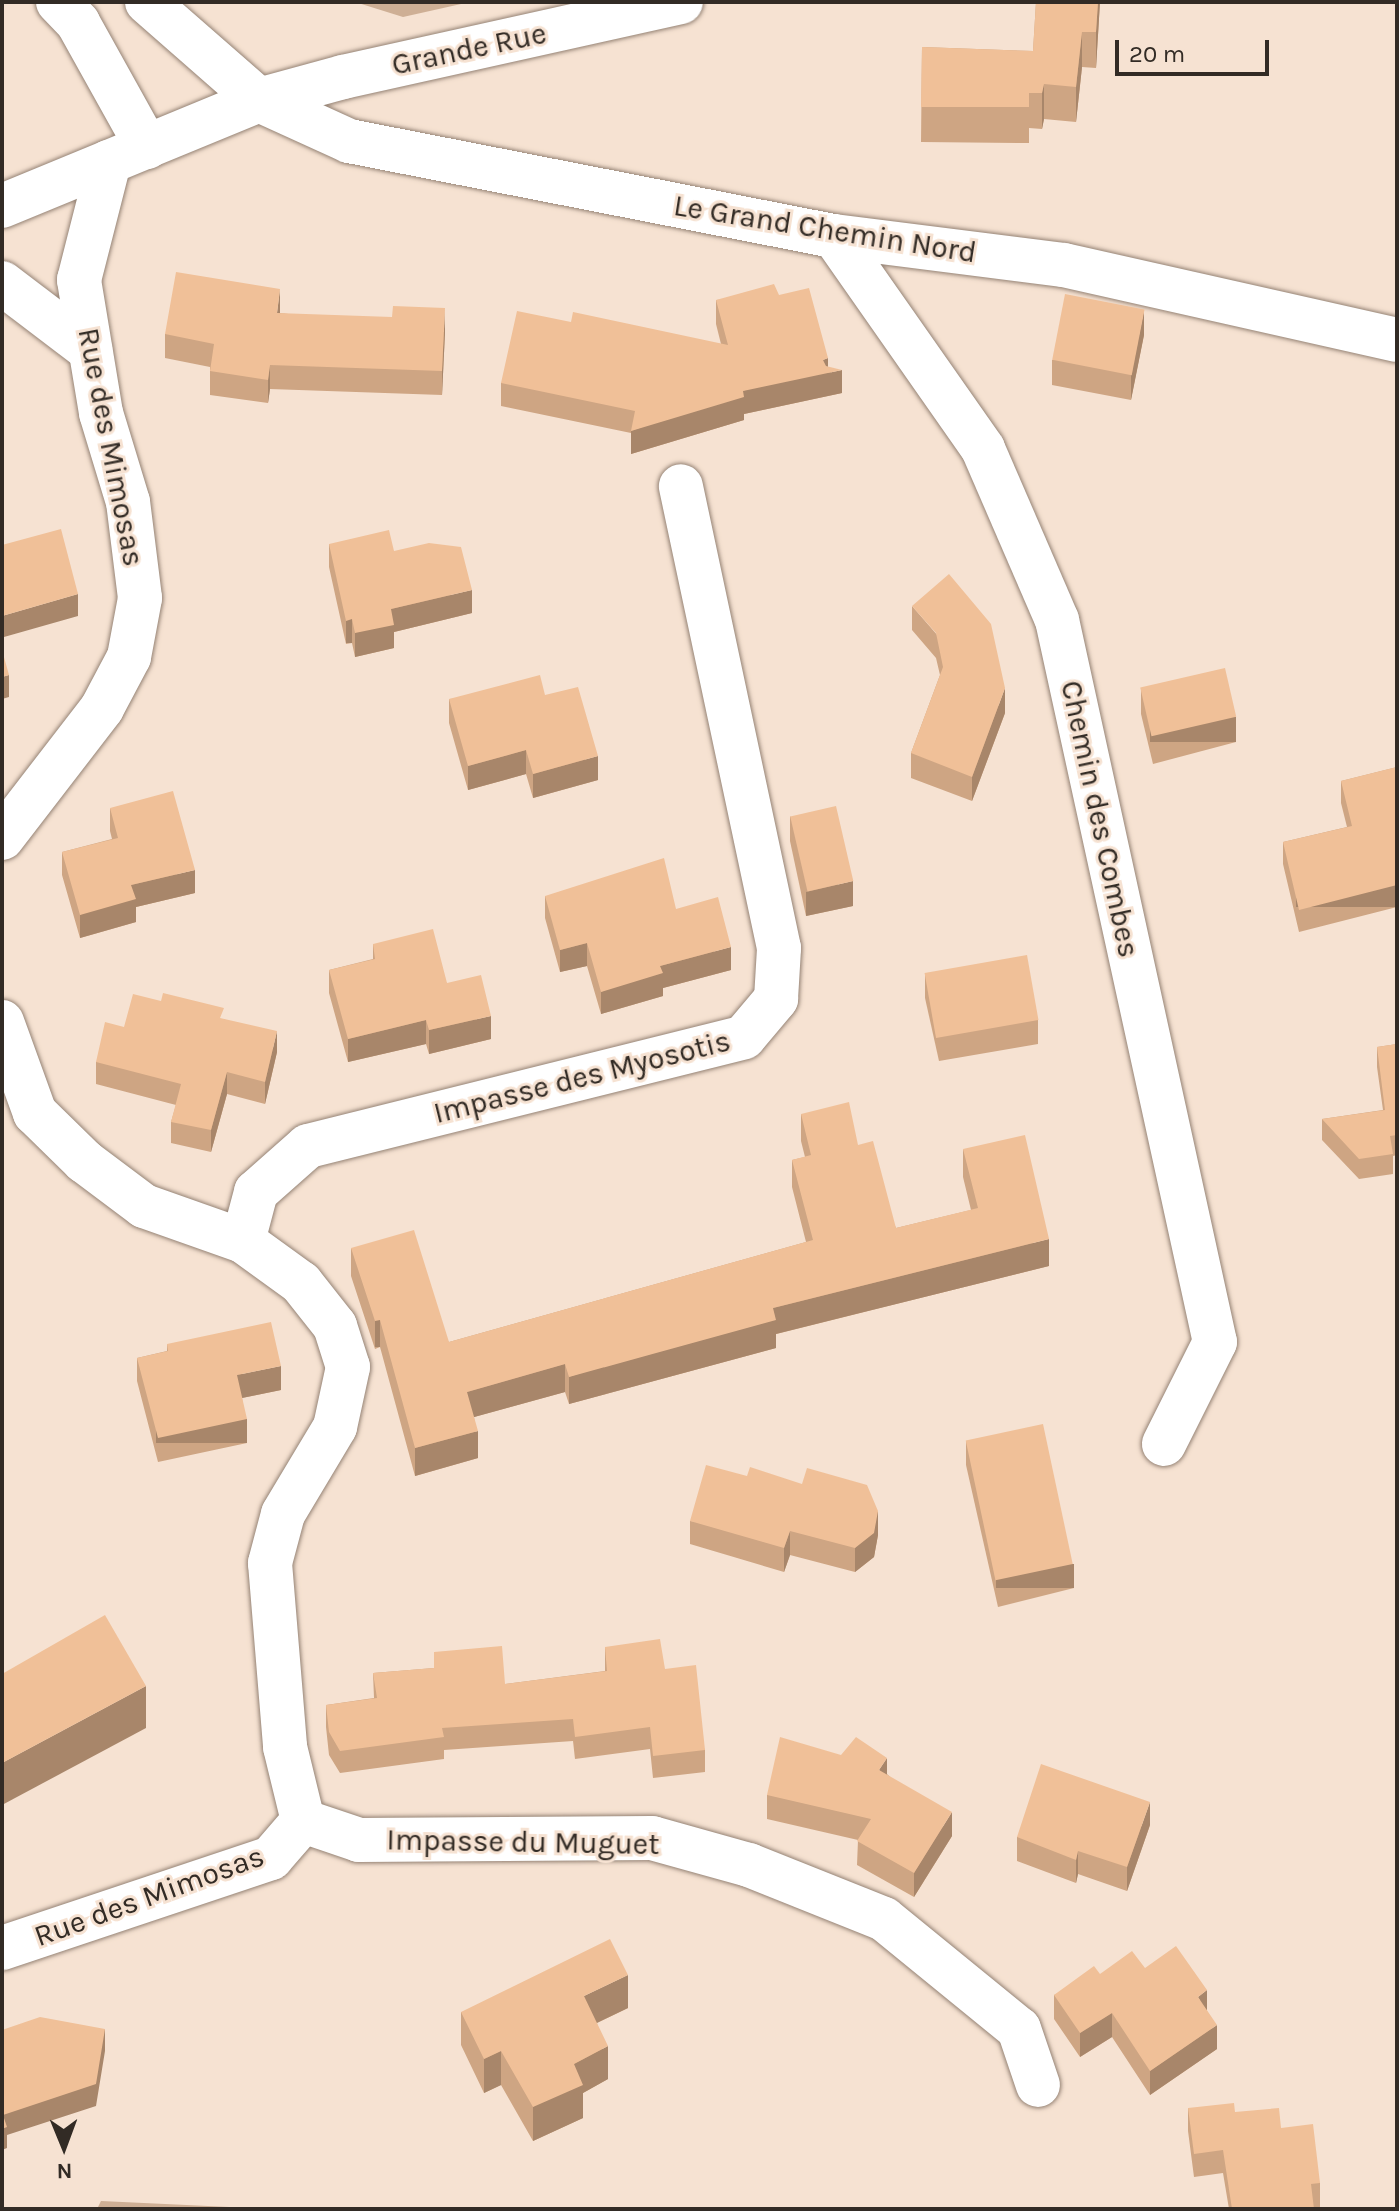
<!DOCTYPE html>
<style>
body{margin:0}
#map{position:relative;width:1399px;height:2211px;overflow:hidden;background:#f6e2d2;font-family:Karla,sans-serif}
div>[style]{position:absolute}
.green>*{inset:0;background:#ceaf95}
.roads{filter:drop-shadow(0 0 2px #958375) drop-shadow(0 0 2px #958375)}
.minor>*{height:44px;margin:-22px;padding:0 22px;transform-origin:22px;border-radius:22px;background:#fff}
.wall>*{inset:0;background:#cea583}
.shaded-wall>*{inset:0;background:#a8866a;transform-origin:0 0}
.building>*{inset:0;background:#f0c098;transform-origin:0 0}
span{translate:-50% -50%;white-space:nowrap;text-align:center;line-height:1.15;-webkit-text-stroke:6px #f6e2d2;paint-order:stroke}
.street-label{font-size:30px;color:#322b25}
.frame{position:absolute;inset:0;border:4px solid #322b25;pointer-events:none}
.north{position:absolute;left:24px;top:2107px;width:80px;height:80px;-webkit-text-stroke:6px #f6e2d2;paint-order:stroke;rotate:179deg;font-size:22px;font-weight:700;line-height:32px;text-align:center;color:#322b25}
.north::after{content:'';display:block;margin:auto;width:28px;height:36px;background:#322b25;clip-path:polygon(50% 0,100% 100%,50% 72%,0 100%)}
.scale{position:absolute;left:1115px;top:40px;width:154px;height:36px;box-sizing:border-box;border:4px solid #322b25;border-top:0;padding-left:10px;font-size:24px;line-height:28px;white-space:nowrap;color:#322b25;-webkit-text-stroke:6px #f6e2d2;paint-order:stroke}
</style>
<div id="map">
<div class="green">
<i style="clip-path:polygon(355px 2px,470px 2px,403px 17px)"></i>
<i style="clip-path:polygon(101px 2201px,272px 2209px,97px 2209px)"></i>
</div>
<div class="roads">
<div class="minor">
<i style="left:58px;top:2px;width:29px;rotate:46deg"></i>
<i style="left:78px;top:23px;width:142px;rotate:60.9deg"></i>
<i style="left:147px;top:2px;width:149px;rotate:41.2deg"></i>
<i style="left:259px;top:100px;width:99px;rotate:24.5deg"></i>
<i style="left:349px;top:141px;width:494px;rotate:11.1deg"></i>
<i style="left:834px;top:236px;width:232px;rotate:7.2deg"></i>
<i style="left:1064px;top:265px;width:341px;rotate:12.7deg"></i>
<i style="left:2px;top:206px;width:278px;rotate:-22.4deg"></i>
<i style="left:259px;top:100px;width:87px;rotate:-15.3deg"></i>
<i style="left:343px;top:77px;width:346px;rotate:-12.5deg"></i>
<i style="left:834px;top:236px;width:260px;rotate:55deg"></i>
<i style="left:983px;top:449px;width:186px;rotate:66.6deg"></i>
<i style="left:1057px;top:620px;width:739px;rotate:77.66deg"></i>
<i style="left:1215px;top:1342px;width:114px;rotate:116.6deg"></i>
<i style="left:2px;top:283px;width:111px;rotate:37.3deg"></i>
<i style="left:2px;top:838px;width:164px;rotate:-52.4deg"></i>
<i style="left:102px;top:708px;width:58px;rotate:-62.1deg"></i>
<i style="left:129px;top:657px;width:60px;rotate:-79.4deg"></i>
<i style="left:140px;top:598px;width:97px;rotate:-97.1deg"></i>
<i style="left:128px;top:502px;width:93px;rotate:-106.9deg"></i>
<i style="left:101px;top:413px;width:135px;rotate:-99.4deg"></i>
<i style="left:79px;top:280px;width:122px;rotate:-75.7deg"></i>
<i style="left:2px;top:1022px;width:97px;rotate:70.1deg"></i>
<i style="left:35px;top:1113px;width:69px;rotate:44.4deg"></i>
<i style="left:84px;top:1161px;width:75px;rotate:36.9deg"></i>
<i style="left:144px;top:1206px;width:105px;rotate:19.5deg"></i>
<i style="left:243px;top:1241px;width:72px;rotate:35.9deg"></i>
<i style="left:301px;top:1283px;width:55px;rotate:51.7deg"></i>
<i style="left:335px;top:1326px;width:43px;rotate:72.4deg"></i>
<i style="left:348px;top:1367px;width:61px;rotate:102.2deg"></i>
<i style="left:335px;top:1427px;width:101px;rotate:120.9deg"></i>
<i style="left:283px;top:1514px;width:51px;rotate:104.9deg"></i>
<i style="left:270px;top:1563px;width:185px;rotate:85.3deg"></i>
<i style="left:285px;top:1747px;width:76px;rotate:76.3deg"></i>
<i style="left:303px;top:1821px;width:49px;rotate:130.9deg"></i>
<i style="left:271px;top:1858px;width:284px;rotate:161.5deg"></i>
<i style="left:243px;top:1241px;width:51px;rotate:-75.1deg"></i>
<i style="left:256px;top:1192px;width:69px;rotate:-41.5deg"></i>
<i style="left:308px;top:1146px;width:449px;rotate:-14deg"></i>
<i style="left:744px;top:1037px;width:50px;rotate:-49.9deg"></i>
<i style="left:776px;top:999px;width:51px;rotate:-86.6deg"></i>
<i style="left:779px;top:948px;width:472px;rotate:-102deg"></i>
<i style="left:303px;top:1821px;width:59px;rotate:18.7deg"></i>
<i style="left:359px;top:1840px;width:293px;rotate:-0.4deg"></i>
<i style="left:652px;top:1838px;width:101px;rotate:15.6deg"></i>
<i style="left:749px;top:1865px;width:145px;rotate:21.8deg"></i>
<i style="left:884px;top:1919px;width:174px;rotate:39.2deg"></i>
<i style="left:1019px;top:2029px;width:59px;rotate:71.3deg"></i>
</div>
</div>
<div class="wall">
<i style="clip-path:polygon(1036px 2px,1100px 2px,1096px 68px,1082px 67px,1076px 122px,1044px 119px,1042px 129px,1029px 128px,1029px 143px,921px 142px,922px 47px,1033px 51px)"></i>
<i style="clip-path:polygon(779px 295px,828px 367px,842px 393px,744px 414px,744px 420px,631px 454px,631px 433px,501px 406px,501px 383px,571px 322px,721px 344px,716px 324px,716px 300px)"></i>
<i style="clip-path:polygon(280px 313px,445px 332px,442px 395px,270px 389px,268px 403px,210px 395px,210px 367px,165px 358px,165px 334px)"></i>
<i style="clip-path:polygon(1144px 335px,1131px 400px,1052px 385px,1052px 360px)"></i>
<i style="clip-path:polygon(329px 544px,394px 551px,472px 613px,394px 632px,394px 648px,355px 657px,352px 643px,346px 644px,329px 567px)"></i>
<i style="clip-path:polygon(912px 606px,1005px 713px,972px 801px,911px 778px,911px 753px,940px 675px,936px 658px,912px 630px)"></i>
<i style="clip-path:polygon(1141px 689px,1236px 742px,1153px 764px,1141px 714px)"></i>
<i style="clip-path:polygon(545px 695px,598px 780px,533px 798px,526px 774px,468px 790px,449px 723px,449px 699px)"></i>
<i style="clip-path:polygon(1397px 767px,1397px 907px,1299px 932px,1283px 864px,1283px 842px,1347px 827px,1341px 803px,1341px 781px)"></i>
<i style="clip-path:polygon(110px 808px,195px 893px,136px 907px,136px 922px,80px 938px,62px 875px,62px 852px,112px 839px,110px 831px)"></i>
<i style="clip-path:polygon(790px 816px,853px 906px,806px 916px,790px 841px)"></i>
<i style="clip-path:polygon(545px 896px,676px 909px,731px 970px,663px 988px,663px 996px,601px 1014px,587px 966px,560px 972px,545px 918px)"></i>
<i style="clip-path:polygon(373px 944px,447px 983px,491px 1039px,429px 1054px,426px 1044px,348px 1062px,329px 993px,329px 970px,373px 959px)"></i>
<i style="clip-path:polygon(925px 974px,1038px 1020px,1038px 1044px,939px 1061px,925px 998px)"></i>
<i style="clip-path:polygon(224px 1019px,277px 1052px,265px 1104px,227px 1094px,211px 1152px,171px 1143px,171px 1122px,176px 1105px,96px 1084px,96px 1062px)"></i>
<i style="clip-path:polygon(1397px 1044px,1397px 1155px,1393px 1156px,1393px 1174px,1359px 1179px,1322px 1140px,1322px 1119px,1383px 1110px,1377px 1067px,1377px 1047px)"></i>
<i style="clip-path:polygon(801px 1114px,858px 1145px,896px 1228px,971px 1210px,963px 1177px,963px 1149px,1049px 1266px,776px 1334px,776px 1348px,569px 1404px,565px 1392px,474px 1417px,478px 1458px,415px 1476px,380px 1347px,375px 1349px,351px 1276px,351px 1248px,449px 1342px,806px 1242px,792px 1187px,792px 1160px,805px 1157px,801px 1141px)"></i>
<i style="clip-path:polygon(167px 1344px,281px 1390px,242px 1398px,247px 1443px,158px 1462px,137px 1381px,137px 1358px,167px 1351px)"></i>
<i style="clip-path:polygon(966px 1441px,1074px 1588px,998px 1607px,966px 1465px)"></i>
<i style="clip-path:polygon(690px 1521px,878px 1535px,874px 1557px,855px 1572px,790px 1555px,784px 1572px,690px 1544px)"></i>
<i style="clip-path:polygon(605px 1647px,665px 1669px,705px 1750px,705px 1772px,653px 1778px,650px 1749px,575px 1759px,573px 1741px,444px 1750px,444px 1759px,340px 1773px,329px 1755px,326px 1727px,326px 1705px,374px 1698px,373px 1673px,434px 1668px,434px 1652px,505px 1684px,605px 1671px)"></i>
<i style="clip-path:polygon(887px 1774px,952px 1836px,914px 1897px,857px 1865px,858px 1840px,767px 1819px,767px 1795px)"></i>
<i style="clip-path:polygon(1150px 1825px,1127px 1891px,1078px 1874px,1076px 1883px,1017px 1861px,1017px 1837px)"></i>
<i style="clip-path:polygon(1145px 1968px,1207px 2011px,1217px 2049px,1150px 2095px,1112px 2037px,1080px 2057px,1054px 2019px,1054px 1995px,1100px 1974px)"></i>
<i style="clip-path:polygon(628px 2008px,597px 2023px,608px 2079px,583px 2093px,583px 2118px,533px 2141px,501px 2085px,484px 2093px,461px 2045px,461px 2012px)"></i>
<i style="clip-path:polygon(1188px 2108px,1235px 2112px,1281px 2128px,1320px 2183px,1320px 2207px,1313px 2207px,1314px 2209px,1229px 2209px,1223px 2173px,1194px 2177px,1188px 2131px)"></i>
</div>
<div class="shaded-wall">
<i style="clip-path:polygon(1098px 2px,1100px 2px,1096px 68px,1096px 32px)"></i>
<i style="clip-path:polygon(1082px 32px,1082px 67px,1076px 122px,1076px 87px)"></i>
<i style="clip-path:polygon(1044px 84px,1044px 119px,1042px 129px,1042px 93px)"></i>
<i style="clip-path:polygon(280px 289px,280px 313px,277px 313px)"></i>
<i style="clip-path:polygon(445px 308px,445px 332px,442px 395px,442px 371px)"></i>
<i style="clip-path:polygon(1144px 310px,1144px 335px,1131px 400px,1131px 376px)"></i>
<i style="clip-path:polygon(828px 358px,828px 373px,842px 370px,842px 393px,744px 414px,744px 420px,631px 454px,631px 431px,743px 391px)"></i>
<i style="clip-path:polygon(270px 365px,270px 389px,268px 403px,268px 380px)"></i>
<i style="clip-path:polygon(472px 590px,472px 613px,394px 632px,394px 648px,355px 657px,355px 633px,391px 609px)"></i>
<i style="clip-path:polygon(78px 594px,78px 616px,4px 637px,4px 653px,2px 653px,2px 616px)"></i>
<i style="left:352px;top:619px;width:24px;height:6px;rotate:90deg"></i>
<i style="clip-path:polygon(9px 675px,9px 697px,2px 699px,2px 677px)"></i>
<i style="clip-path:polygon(1005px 688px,1005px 713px,972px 801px,972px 777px)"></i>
<i style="left:1236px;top:717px;width:25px;height:86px;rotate:90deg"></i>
<i style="clip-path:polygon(526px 750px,526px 774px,468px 790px,468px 766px)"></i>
<i style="clip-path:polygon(598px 756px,598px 780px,533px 798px,533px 774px)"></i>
<i style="clip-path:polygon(195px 870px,195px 893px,136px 907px,136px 922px,80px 938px,80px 915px,131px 885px)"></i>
<i style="clip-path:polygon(853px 881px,853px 906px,806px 916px,806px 892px)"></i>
<i style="left:1397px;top:885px;width:22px;height:101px;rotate:90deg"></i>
<i style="clip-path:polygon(587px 943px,587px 966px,560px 972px,560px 950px)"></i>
<i style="clip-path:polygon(731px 947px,731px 970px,663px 988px,663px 996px,601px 1014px,601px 992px,660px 966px)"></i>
<i style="clip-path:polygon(491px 1016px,491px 1039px,429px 1054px,429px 1030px)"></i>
<i style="clip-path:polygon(426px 1020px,426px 1044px,348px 1062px,348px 1039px)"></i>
<i style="clip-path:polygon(277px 1031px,277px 1052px,265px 1104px,265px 1082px)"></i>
<i style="clip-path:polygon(227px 1072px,227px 1094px,211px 1152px,211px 1130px)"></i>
<i style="clip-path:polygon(1049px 1239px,1049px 1266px,776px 1334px,776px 1348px,569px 1404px,569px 1377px,773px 1308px)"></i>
<i style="left:380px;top:1320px;width:27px;height:5px;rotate:90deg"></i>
<i style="clip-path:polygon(565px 1364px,565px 1392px,467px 1419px,467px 1392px)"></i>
<i style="clip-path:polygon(281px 1366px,281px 1390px,237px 1399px,237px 1375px)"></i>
<i style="left:247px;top:1419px;width:24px;height:91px;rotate:90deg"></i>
<i style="clip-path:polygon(478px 1431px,478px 1458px,415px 1476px,415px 1448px)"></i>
<i style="clip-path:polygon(878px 1511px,878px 1535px,874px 1557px,855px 1572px,855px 1548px)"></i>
<i style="clip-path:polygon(790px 1531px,790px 1555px,784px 1572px,784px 1548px)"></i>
<i style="left:1074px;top:1564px;width:24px;height:78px;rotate:90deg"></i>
<i style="clip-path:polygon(146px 1686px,146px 1728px,2px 1805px,2px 1763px)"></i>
<i style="clip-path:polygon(887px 1758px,887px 1782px,879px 1770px)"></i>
<i style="clip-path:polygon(1150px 1802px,1150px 1825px,1127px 1891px,1127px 1867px)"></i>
<i style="clip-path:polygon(952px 1812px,952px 1836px,914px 1897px,914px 1873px)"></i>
<i style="clip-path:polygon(1078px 1851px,1078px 1874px,1076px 1883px,1076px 1860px)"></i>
<i style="clip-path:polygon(628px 1975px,628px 2008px,584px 2029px,584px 1996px)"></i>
<i style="clip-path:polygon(1207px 1990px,1207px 2014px,1198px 1997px)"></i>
<i style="clip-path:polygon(1112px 2013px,1112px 2037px,1080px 2057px,1080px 2033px)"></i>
<i style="clip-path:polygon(1217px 2025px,1217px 2049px,1150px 2095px,1150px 2071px)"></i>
<i style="clip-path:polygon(105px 2029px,105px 2051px,96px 2106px,7px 2135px,7px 2148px,2px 2150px,3px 2115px)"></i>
<i style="clip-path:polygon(608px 2046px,608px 2079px,583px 2093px,583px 2118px,533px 2141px,533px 2107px,574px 2064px)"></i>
<i style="clip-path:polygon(501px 2051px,501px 2085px,484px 2093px,484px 2059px)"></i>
</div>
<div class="building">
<i style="clip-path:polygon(1036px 2px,1098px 2px,1096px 32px,1082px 32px,1076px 87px,1044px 84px,1042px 93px,1029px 93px,1029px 107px,921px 107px,922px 47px,1033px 51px)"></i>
<i style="clip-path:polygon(176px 272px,280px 289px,277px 313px,392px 317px,393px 306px,445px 308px,442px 371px,270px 365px,268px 380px,210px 371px,214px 344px,165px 334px)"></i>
<i style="clip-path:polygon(774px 284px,779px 295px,809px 288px,828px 358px,823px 360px,826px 366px,842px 370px,743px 391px,744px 397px,631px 431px,635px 411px,501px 383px,517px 311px,571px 322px,573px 312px,728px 345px,716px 300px)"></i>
<i style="left:1065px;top:294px;width:81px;height:67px;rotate:11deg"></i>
<i style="clip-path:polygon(61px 529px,78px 594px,2px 616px,2px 545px)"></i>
<i style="clip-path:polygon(389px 530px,394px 551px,429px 543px,461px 547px,472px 590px,391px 609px,394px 625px,355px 633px,352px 619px,346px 621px,329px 544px)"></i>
<i style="clip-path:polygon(949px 574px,991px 624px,1005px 688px,972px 777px,911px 753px,943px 667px,936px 633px,912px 606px)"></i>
<i style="clip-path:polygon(2px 650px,9px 675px,2px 677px)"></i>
<i style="left:1225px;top:668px;width:50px;height:87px;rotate:77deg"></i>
<i style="clip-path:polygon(540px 675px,545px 695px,578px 687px,598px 756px,533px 774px,526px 750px,468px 766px,449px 699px)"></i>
<i style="clip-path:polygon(1397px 767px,1397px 885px,1299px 910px,1283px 842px,1352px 826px,1341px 781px)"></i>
<i style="clip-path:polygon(173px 791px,195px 870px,131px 885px,136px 899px,80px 915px,62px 852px,118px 838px,110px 808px)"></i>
<i style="left:836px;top:806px;width:77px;height:47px;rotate:77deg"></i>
<i style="clip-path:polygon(664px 858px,676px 909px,718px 897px,731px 947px,660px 966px,663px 973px,601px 992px,587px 943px,560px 950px,545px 896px)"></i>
<i style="clip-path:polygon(433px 929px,447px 983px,481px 975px,491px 1016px,429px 1030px,426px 1020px,348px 1039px,329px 970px,375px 959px,373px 944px)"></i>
<i style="left:1027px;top:955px;width:66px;height:104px;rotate:80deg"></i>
<i style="clip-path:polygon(163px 993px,224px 1008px,220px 1018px,277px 1031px,265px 1082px,227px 1072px,211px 1130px,171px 1122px,181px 1084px,96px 1062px,105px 1022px,124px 1027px,133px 994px,161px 1001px)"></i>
<i style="clip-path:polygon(1397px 1044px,1397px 1135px,1390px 1136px,1393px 1154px,1359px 1159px,1322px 1119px,1385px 1110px,1377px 1047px)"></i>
<i style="clip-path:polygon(849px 1102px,858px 1145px,873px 1141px,896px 1228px,978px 1208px,963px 1149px,1025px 1135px,1049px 1239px,773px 1308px,776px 1320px,569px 1377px,565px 1364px,467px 1392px,478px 1431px,415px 1448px,380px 1320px,375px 1321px,351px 1248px,414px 1230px,449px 1342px,813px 1240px,792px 1160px,811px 1155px,801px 1114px)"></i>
<i style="clip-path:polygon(271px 1322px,281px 1366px,237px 1375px,247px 1419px,158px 1438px,137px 1358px,168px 1351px,167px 1344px)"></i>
<i style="left:1043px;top:1424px;width:143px;height:79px;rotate:78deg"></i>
<i style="clip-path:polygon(706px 1465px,747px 1476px,750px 1467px,802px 1484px,807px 1468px,867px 1485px,878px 1511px,874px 1533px,855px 1548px,790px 1531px,784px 1548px,690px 1521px)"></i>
<i style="clip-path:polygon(105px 1615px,146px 1686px,2px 1763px,2px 1674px)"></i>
<i style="clip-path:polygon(660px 1639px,665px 1669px,696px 1665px,705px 1750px,653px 1756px,650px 1727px,575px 1737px,573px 1719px,442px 1728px,444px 1737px,340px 1751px,329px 1732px,326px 1705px,377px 1698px,373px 1673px,434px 1668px,434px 1652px,502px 1646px,505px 1684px,607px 1671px,605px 1647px)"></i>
<i style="clip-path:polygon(780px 1737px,841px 1755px,856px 1737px,887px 1758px,879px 1770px,952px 1812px,914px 1873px,857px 1841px,871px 1819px,767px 1795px)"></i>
<i style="clip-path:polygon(1041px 1764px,1150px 1802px,1127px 1867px,1078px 1851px,1076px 1860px,1017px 1837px)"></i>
<i style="clip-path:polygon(610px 1939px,628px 1975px,584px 1996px,608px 2046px,574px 2064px,583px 2085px,533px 2107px,501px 2051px,484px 2059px,461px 2012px)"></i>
<i style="clip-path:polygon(1176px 1946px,1207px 1990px,1198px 1997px,1217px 2025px,1150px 2071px,1112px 2013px,1080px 2033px,1054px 1995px,1094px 1966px,1100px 1974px,1132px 1951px,1145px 1968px)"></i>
<i style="clip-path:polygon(40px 2017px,105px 2029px,96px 2084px,3px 2115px,7px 2127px,2px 2129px,2px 2030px)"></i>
<i style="clip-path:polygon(1234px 2103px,1235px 2112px,1279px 2108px,1281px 2128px,1313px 2124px,1320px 2183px,1311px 2184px,1314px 2209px,1232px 2209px,1223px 2150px,1194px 2154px,1188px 2108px)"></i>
</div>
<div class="street-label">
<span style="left:469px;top:49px;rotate:-12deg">Grande Rue</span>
<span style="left:825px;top:229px;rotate:9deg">Le Grand Chemin Nord</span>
<span style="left:111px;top:447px;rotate:79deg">Rue des Mimosas</span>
<span style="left:1100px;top:819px;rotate:78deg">Chemin des Combes</span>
<span style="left:582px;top:1077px;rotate:-14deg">Impasse des Myosotis</span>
<span style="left:523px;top:1842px;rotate:1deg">Impasse du Muguet</span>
<span style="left:149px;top:1896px;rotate:-20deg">Rue des Mimosas</span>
</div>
<div class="frame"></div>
<div class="north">N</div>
<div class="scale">20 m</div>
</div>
